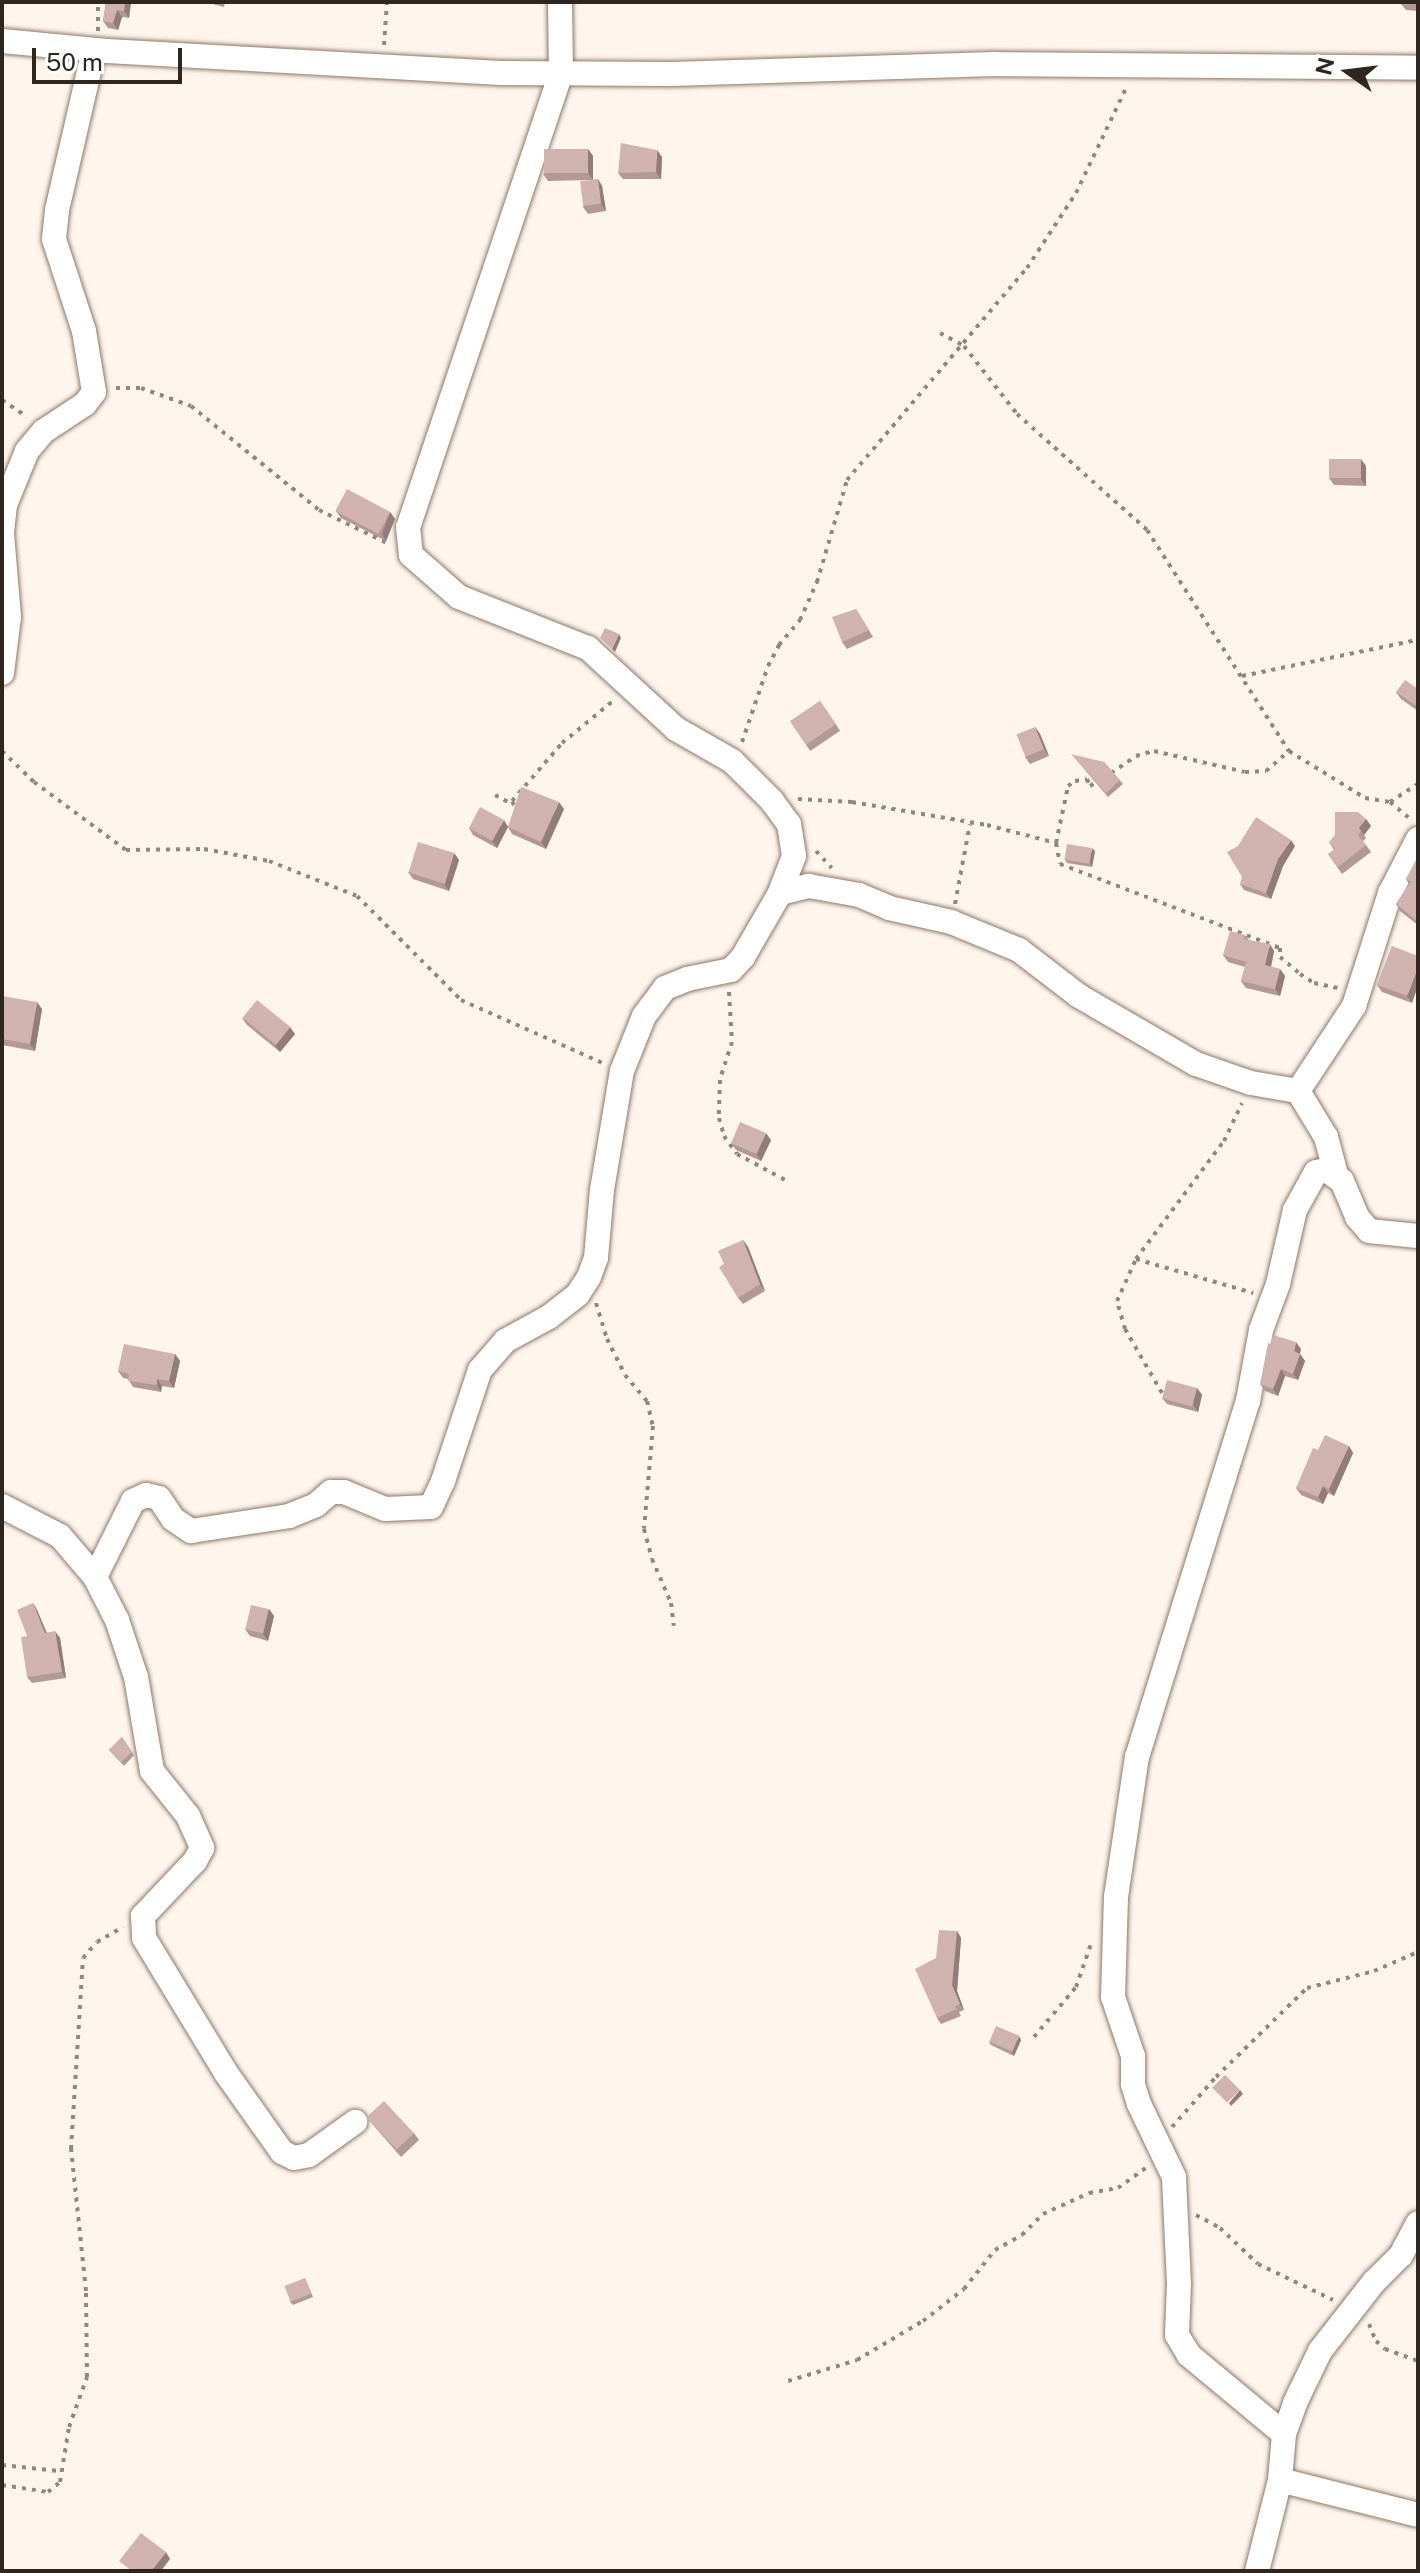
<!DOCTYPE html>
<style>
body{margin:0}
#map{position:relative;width:1420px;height:2573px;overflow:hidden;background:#fef5ed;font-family:"Public Sans",sans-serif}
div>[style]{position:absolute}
.path>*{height:4px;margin-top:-2px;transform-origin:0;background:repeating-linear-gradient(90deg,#908880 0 4px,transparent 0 10px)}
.roads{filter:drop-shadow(0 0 2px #8c7967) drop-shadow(0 0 2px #8c7967)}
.minor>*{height:24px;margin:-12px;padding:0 12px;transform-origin:12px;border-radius:12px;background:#fff}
.wall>*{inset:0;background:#b39996;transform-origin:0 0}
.shaded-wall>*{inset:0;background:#927d7a}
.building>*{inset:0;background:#d0b2af;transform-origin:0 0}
span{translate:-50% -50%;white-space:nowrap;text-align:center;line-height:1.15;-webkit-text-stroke:6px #fff;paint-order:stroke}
.frame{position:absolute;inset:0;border:4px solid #2e261f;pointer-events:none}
.north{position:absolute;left:1308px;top:32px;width:80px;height:80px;-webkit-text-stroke:6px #fff;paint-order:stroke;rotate:284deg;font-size:22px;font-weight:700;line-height:32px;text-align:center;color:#2e261f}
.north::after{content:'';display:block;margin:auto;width:28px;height:36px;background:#2e261f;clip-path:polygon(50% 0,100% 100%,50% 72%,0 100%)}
.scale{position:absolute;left:32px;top:48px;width:150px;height:36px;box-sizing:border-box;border:4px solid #2e261f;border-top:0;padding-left:10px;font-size:24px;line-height:28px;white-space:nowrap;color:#2e261f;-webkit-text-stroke:6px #fff;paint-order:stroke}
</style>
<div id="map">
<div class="path">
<i style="left:98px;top:31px;width:29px;rotate:-90deg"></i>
<i style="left:384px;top:45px;width:43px;rotate:-86deg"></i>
<i style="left:940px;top:333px;width:27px;rotate:28deg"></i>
<i style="left:964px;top:346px;width:86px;rotate:52.1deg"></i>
<i style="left:1017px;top:414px;width:174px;rotate:41.7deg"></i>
<i style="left:1147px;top:530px;width:263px;rotate:57.3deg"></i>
<i style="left:116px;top:388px;width:25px"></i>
<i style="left:141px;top:388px;width:53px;rotate:19.8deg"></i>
<i style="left:191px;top:406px;width:165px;rotate:39.1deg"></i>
<i style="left:319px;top:510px;width:76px;rotate:25.9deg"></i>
<i style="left:2px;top:400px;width:30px;rotate:34deg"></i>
<i style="left:1242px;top:676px;width:180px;rotate:-11.6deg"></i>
<i style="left:742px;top:742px;width:80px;rotate:-71.1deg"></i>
<i style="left:768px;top:666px;width:24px;rotate:-62deg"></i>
<i style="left:779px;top:645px;width:33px;rotate:-50deg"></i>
<i style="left:800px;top:620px;width:42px;rotate:-65.9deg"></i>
<i style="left:817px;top:582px;width:106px;rotate:-73.6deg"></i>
<i style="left:847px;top:480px;width:278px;rotate:-49.7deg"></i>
<i style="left:1027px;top:268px;width:90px;rotate:-56.8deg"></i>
<i style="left:1076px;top:193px;width:119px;rotate:-64.5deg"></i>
<i style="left:2px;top:751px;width:45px;rotate:44.1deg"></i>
<i style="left:34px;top:782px;width:114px;rotate:36.5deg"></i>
<i style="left:126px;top:850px;width:78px;rotate:-0.7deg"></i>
<i style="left:204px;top:849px;width:66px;rotate:10.5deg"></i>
<i style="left:269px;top:861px;width:95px;rotate:21.7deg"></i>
<i style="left:357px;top:896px;width:147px;rotate:45deg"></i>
<i style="left:461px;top:1000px;width:158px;rotate:24deg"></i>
<i style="left:1111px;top:773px;width:30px;rotate:-34deg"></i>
<i style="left:1136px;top:756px;width:19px;rotate:-16deg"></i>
<i style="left:1154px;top:751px;width:93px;rotate:13deg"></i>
<i style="left:1245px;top:772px;width:21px;rotate:-3deg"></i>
<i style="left:1266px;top:771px;width:30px;rotate:-41deg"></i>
<i style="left:1289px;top:751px;width:89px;rotate:31.7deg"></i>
<i style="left:1365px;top:798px;width:25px;rotate:9deg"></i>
<i style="left:1390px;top:802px;width:26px;rotate:40deg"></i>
<i style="left:495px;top:795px;width:21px;rotate:28deg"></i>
<i style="left:514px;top:805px;width:4px;rotate:-117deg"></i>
<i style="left:512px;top:801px;width:77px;rotate:-49.2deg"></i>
<i style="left:562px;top:743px;width:66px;rotate:-39.5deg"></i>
<i style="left:798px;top:799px;width:54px;rotate:3.2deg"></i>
<i style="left:852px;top:802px;width:137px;rotate:9.7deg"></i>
<i style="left:987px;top:825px;width:71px;rotate:14.6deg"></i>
<i style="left:1056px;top:843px;width:21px;rotate:79deg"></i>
<i style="left:1060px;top:864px;width:235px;rotate:20.9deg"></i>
<i style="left:1280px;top:948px;width:9px;rotate:90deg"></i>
<i style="left:1280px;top:957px;width:26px;rotate:40deg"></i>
<i style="left:1300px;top:974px;width:17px;rotate:33deg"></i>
<i style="left:1314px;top:983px;width:24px;rotate:12deg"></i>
<i style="left:1390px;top:802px;width:33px;rotate:-33deg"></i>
<i style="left:1056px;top:843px;width:58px;rotate:-78.1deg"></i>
<i style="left:1068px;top:786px;width:9px;rotate:-36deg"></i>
<i style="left:1075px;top:781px;width:12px;rotate:-9deg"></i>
<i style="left:1087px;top:779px;width:8px;rotate:67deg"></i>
<i style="left:1090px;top:786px;width:12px;rotate:-31deg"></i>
<i style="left:816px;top:851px;width:23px;rotate:47deg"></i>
<i style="left:955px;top:904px;width:81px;rotate:-79.4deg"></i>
<i style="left:729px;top:992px;width:50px;rotate:86.6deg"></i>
<i style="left:732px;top:1042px;width:40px;rotate:108deg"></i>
<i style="left:720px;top:1080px;width:38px;rotate:92deg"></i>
<i style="left:719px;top:1118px;width:19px;rotate:74deg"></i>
<i style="left:724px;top:1136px;width:22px;rotate:54deg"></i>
<i style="left:737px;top:1154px;width:57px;rotate:28.4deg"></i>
<i style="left:1136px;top:1259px;width:122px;rotate:16.2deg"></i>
<i style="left:596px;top:1303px;width:38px;rotate:73deg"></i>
<i style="left:607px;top:1339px;width:40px;rotate:63.4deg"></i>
<i style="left:625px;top:1375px;width:34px;rotate:50deg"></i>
<i style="left:647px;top:1401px;width:26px;rotate:77deg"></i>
<i style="left:653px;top:1426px;width:103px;rotate:95deg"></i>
<i style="left:644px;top:1529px;width:31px;rotate:75deg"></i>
<i style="left:652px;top:1559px;width:48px;rotate:66.6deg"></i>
<i style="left:671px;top:1603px;width:23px;rotate:83deg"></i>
<i style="left:1162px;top:1393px;width:74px;rotate:-120deg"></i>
<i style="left:1125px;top:1329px;width:29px;rotate:-106deg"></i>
<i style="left:1117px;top:1301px;width:46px;rotate:-65.7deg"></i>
<i style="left:1136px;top:1259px;width:147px;rotate:-53.3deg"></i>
<i style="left:1224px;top:1141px;width:42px;rotate:-64.7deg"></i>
<i style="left:1034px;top:2037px;width:65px;rotate:-50deg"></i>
<i style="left:1076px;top:1987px;width:46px;rotate:-70.8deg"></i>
<i style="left:1172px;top:2127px;width:67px;rotate:-48.7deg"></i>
<i style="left:1216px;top:2077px;width:127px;rotate:-44.4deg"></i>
<i style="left:1307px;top:1988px;width:69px;rotate:-14.2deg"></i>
<i style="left:1374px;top:1971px;width:48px;rotate:-23.4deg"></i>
<i style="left:1196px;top:2215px;width:27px;rotate:28deg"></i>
<i style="left:1220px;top:2228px;width:52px;rotate:43.5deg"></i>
<i style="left:1258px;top:2264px;width:83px;rotate:25.6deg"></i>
<i style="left:1369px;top:2324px;width:18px;rotate:68deg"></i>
<i style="left:1376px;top:2341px;width:12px;rotate:42deg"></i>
<i style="left:1385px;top:2349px;width:35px;rotate:20deg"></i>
<i style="left:788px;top:2381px;width:72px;rotate:-16.9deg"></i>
<i style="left:857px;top:2360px;width:77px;rotate:-30.6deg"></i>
<i style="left:923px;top:2321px;width:52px;rotate:-38deg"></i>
<i style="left:964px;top:2289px;width:50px;rotate:-51.5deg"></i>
<i style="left:995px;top:2250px;width:31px;rotate:-29deg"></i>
<i style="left:1022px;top:2235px;width:30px;rotate:-45deg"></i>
<i style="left:1043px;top:2214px;width:51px;rotate:-24.5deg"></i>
<i style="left:1089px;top:2193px;width:29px;rotate:-10deg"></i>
<i style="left:1118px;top:2188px;width:34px;rotate:-36deg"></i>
<i style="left:2px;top:2465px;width:57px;rotate:6deg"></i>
<i style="left:2px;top:2485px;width:47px;rotate:8.7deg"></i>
<i style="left:48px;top:2492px;width:16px;rotate:-40deg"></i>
<i style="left:60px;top:2482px;width:56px;rotate:-80.7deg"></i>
<i style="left:69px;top:2427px;width:53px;rotate:-70.2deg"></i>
<i style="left:87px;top:2377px;width:86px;rotate:-90.7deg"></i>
<i style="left:86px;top:2291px;width:143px;rotate:-96deg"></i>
<i style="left:71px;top:2149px;width:191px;rotate:-86.4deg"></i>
<i style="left:83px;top:1958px;width:21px;rotate:-49deg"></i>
<i style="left:97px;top:1942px;width:30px;rotate:-30deg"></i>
</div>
<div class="roads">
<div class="minor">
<i style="left:560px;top:2px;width:71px;rotate:89.2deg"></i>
<i style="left:561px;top:73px;width:479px;rotate:108.6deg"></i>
<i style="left:408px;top:527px;width:28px;rotate:84deg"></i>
<i style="left:411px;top:555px;width:64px;rotate:41.2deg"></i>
<i style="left:459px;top:597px;width:139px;rotate:21.6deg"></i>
<i style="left:588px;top:648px;width:120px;rotate:42.6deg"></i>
<i style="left:676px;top:729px;width:64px;rotate:29.7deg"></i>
<i style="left:732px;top:761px;width:57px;rotate:45deg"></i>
<i style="left:772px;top:801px;width:29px;rotate:54deg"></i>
<i style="left:789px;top:824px;width:32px;rotate:81deg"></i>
<i style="left:794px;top:856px;width:40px;rotate:111deg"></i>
<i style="left:2px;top:41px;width:105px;rotate:5.4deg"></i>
<i style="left:107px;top:51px;width:396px;rotate:3.2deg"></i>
<i style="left:502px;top:73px;width:170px;rotate:0.3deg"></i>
<i style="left:672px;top:74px;width:322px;rotate:-1.8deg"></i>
<i style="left:994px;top:64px;width:424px;rotate:0.5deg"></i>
<i style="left:2px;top:673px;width:56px;rotate:-82.9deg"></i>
<i style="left:9px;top:617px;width:84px;rotate:-94.8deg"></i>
<i style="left:2px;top:533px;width:28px;rotate:-84deg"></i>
<i style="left:5px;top:505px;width:58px;rotate:-67.8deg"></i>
<i style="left:27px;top:451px;width:26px;rotate:-50deg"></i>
<i style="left:44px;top:431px;width:49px;rotate:-33.4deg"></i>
<i style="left:85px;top:404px;width:15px;rotate:-53deg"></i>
<i style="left:94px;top:392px;width:62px;rotate:-99.3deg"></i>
<i style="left:84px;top:331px;width:97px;rotate:-108.1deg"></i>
<i style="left:54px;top:239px;width:29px;rotate:-84deg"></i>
<i style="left:57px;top:210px;width:164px;rotate:-77deg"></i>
<i style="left:1298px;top:1091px;width:102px;rotate:-56.6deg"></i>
<i style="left:1354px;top:1006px;width:119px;rotate:-72.3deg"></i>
<i style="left:1390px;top:893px;width:61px;rotate:-62.6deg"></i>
<i style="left:2px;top:1506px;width:65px;rotate:27.3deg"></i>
<i style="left:60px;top:1536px;width:54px;rotate:49.5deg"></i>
<i style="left:95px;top:1577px;width:48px;rotate:62.9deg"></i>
<i style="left:117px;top:1620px;width:60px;rotate:71.6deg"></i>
<i style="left:136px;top:1677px;width:95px;rotate:80.3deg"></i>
<i style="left:152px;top:1771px;width:58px;rotate:51.3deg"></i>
<i style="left:188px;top:1816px;width:35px;rotate:66deg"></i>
<i style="left:202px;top:1848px;width:15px;rotate:118deg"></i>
<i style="left:195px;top:1861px;width:76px;rotate:133.4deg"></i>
<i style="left:143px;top:1916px;width:22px;rotate:87deg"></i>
<i style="left:144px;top:1938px;width:158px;rotate:58.7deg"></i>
<i style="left:226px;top:2073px;width:97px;rotate:54.7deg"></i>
<i style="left:282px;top:2152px;width:13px;rotate:27deg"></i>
<i style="left:294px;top:2158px;width:15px;rotate:-11deg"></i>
<i style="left:309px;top:2155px;width:57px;rotate:-35.7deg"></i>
<i style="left:95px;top:1577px;width:85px;rotate:-63.4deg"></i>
<i style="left:133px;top:1501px;width:14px;rotate:-25deg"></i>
<i style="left:146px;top:1495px;width:13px;rotate:13deg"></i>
<i style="left:159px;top:1498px;width:25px;rotate:56deg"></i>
<i style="left:173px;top:1519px;width:22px;rotate:34deg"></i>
<i style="left:191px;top:1531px;width:99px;rotate:-8.7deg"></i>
<i style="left:289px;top:1516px;width:29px;rotate:-22deg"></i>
<i style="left:316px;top:1505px;width:20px;rotate:-41deg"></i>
<i style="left:331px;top:1492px;width:13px"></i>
<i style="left:344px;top:1492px;width:44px;rotate:22.5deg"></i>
<i style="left:385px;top:1509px;width:46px;rotate:-2.5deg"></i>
<i style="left:431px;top:1507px;width:29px;rotate:-65deg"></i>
<i style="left:443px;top:1481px;width:117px;rotate:-71.6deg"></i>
<i style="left:480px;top:1370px;width:38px;rotate:-49deg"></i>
<i style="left:505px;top:1341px;width:50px;rotate:-28.6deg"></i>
<i style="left:549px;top:1317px;width:37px;rotate:-38deg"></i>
<i style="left:578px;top:1294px;width:20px;rotate:-57deg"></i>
<i style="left:589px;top:1277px;width:20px;rotate:-70deg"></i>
<i style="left:596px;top:1258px;width:68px;rotate:-85deg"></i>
<i style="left:602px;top:1190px;width:121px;rotate:-80.5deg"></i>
<i style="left:622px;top:1071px;width:59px;rotate:-68.2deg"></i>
<i style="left:644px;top:1016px;width:35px;rotate:-53deg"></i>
<i style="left:665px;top:988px;width:24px;rotate:-22deg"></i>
<i style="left:687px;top:979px;width:45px;rotate:-11.6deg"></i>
<i style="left:731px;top:970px;width:18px;rotate:-47deg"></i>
<i style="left:743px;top:957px;width:74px;rotate:-60deg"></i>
<i style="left:780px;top:893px;width:30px;rotate:-14deg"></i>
<i style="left:809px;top:886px;width:51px;rotate:10.2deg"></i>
<i style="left:859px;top:895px;width:33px;rotate:23deg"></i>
<i style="left:889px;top:908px;width:64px;rotate:12.7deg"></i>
<i style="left:951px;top:922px;width:74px;rotate:22.4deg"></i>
<i style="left:1019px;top:950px;width:76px;rotate:37.5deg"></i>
<i style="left:1079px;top:996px;width:135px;rotate:30.2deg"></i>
<i style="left:1196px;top:1064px;width:58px;rotate:19.1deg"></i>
<i style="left:1251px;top:1083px;width:48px;rotate:9.7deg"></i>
<i style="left:1298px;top:1091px;width:54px;rotate:58.7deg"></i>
<i style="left:1326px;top:1137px;width:38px;rotate:75deg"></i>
<i style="left:1284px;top:2434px;width:124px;rotate:-140.3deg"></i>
<i style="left:1189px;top:2355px;width:23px;rotate:-121deg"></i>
<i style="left:1177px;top:2335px;width:51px;rotate:-87.8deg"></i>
<i style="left:1179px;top:2284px;width:107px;rotate:-92.7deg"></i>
<i style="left:1174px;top:2177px;width:81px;rotate:-115.6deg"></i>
<i style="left:1139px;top:2104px;width:21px;rotate:-107deg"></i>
<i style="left:1133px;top:2084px;width:28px;rotate:-90deg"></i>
<i style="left:1133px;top:2056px;width:62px;rotate:-108.7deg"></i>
<i style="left:1113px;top:1997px;width:100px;rotate:-88.3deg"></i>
<i style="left:1116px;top:1897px;width:142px;rotate:-81.5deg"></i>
<i style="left:1137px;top:1757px;width:373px;rotate:-72.7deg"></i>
<i style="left:1248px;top:1401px;width:72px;rotate:-79.6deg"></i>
<i style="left:1261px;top:1330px;width:49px;rotate:-69.7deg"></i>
<i style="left:1278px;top:1284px;width:76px;rotate:-77.1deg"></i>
<i style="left:1295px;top:1210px;width:43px;rotate:-61.1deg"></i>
<i style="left:1316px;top:1172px;width:10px;rotate:-11deg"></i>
<i style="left:1326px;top:1170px;width:19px;rotate:35deg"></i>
<i style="left:1342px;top:1181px;width:39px;rotate:67deg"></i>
<i style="left:1357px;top:1217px;width:18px;rotate:49deg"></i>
<i style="left:1369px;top:1231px;width:49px;rotate:5.8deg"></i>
<i style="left:1280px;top:2480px;width:142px;rotate:14.2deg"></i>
<i style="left:1257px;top:2571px;width:94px;rotate:-75.8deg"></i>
<i style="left:1280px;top:2480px;width:46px;rotate:-85deg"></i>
<i style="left:1284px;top:2434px;width:33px;rotate:-70deg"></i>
<i style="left:1295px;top:2403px;width:58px;rotate:-64.3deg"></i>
<i style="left:1320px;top:2351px;width:88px;rotate:-52deg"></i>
<i style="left:1374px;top:2282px;width:38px;rotate:-45deg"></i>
<i style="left:1401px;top:2255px;width:36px;rotate:-62deg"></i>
</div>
</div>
<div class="wall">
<i style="clip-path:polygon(106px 2px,131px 2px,129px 18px,122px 17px,118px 30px,108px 28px,103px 21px)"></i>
<i style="clip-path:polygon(205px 2px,225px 2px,224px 7px)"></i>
<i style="clip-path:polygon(1418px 2px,1418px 11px,1406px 10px,1401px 4px)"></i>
<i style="clip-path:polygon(588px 149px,593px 156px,593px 180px,598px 179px,602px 186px,606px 211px,588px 214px,583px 207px,592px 180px,548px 181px,543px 174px)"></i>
<i style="clip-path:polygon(662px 157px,661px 179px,623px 179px,618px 173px)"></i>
<i style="clip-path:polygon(1366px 466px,1366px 486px,1334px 485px,1329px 478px)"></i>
<i style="clip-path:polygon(336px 511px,390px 512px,395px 519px,386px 541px,341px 518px)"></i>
<i style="clip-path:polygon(856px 609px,873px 637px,847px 649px,842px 642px)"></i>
<i style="clip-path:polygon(1418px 689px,1418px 711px,1401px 699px,1396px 692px)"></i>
<i style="left:820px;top:701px;width:36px;height:36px;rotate:56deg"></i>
<i style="clip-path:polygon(1035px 727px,1040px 734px,1049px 756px,1030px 764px,1025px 757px)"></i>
<i style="clip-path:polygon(1074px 757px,1104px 762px,1123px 784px,1108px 797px)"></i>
<i style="clip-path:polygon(564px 809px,546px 849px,512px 834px,508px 827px,497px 848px,473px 835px,469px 828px,508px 826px)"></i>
<i style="clip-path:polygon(1366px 819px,1371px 826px,1364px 835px,1366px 838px,1363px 841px,1371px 852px,1342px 874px,1328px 854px,1334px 850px,1329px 842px)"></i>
<i style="clip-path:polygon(1295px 846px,1283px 866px,1271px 899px,1244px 890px,1240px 884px)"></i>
<i style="clip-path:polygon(1095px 851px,1092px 867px,1067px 863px,1065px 860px)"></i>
<i style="clip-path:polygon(454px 853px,459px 860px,449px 891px,413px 879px,408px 872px)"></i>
<i style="clip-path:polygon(1418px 859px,1418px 925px,1400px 911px,1396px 904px,1409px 884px,1406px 879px)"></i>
<i style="clip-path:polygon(1245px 935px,1249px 940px,1274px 951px,1271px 967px,1280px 969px,1285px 976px,1280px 996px,1246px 988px,1241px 981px,1245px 967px,1228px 962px,1223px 955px)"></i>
<i style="clip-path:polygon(1392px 946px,1412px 1003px,1382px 992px,1377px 985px)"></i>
<i style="clip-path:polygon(2px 996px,42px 1009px,35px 1051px,2px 1045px)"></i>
<i style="clip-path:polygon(242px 1018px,295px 1034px,280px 1052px,247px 1025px)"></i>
<i style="clip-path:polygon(771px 1140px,761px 1161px,736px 1150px,731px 1143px)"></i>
<i style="clip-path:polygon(743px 1240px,748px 1247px,765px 1291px,743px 1304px,738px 1298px,724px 1264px)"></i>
<i style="clip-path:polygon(1301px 1349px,1300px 1354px,1305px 1361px,1298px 1380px,1285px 1376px,1278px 1396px,1265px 1391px,1260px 1384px)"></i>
<i style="clip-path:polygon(175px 1354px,180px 1361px,174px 1388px,162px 1386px,161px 1392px,133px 1387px,128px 1379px,123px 1378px,118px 1371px)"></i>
<i style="clip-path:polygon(1197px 1388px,1202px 1395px,1198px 1412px,1167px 1404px,1162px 1398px)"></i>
<i style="clip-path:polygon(1349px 1446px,1353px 1453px,1334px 1496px,1328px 1493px,1323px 1504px,1301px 1495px,1296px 1488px,1318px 1450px)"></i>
<i style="clip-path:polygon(33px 1603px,37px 1610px,47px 1633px,60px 1638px,66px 1678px,32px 1683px,27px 1677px,27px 1636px)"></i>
<i style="clip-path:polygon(269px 1609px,274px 1616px,268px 1641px,250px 1636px,245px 1629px)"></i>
<i style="clip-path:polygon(122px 1737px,134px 1755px,124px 1766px,109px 1750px)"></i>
<i style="clip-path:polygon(957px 1931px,961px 1938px,957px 1991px,964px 2010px,959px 2012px,961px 2016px,941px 2024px,937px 2018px,936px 1958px)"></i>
<i style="clip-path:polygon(1021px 2040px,1014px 2056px,991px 2045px,989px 2042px)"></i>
<i style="clip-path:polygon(367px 2118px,414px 2133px,419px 2140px,401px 2157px)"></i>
<i style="clip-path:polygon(305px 2278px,313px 2297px,293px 2305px,290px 2302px)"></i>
</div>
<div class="shaded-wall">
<i style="clip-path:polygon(125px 2px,131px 2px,129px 18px,124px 11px)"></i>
<i style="clip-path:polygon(117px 10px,122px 17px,118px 30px,113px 23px)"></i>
<i style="clip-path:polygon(588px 149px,593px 156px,593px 180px,588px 173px)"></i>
<i style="clip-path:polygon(657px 150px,662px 157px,661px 179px,656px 172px)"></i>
<i style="clip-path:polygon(598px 179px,602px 186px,606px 211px,601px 204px)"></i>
<i style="clip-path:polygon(1361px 459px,1366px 466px,1366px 486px,1361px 479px)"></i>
<i style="clip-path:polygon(390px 512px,395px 519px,386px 541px,382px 534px)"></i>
<i style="clip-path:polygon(619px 634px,621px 638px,615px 652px,612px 649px)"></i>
<i style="clip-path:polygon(1035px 727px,1040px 734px,1049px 756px,1044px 749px)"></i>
<i style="clip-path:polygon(559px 802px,564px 809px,546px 849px,541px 842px)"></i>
<i style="clip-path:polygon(1366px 819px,1371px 826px,1364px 835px,1359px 828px)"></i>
<i style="clip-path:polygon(504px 820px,508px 827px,497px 848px,492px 841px)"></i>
<i style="clip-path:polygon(1291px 840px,1295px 846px,1283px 866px,1271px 899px,1266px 893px,1278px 859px)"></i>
<i style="clip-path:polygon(1092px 848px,1095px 851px,1092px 867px,1090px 863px)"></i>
<i style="clip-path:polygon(454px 853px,459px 860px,449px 891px,444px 884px)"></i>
<i style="clip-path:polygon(1270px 944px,1274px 951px,1270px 972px,1265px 965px)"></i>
<i style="clip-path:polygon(1418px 967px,1418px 986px,1412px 1003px,1407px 996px)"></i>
<i style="clip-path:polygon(1280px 969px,1285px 976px,1280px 996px,1275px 989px)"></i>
<i style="clip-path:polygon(37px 1002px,42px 1009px,35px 1051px,30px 1044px)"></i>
<i style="clip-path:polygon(290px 1027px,295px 1034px,280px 1052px,275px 1045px)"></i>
<i style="clip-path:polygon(766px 1133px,771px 1140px,761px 1161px,756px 1154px)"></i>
<i style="clip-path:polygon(743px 1240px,748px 1247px,765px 1291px,760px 1284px)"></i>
<i style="clip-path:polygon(1296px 1342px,1301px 1349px,1298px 1358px,1294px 1351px)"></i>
<i style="clip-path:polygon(175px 1354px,180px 1361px,174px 1388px,169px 1381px)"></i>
<i style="clip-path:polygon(1300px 1354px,1305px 1361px,1298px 1380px,1293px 1374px)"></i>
<i style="clip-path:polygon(1281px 1369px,1285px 1376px,1278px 1396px,1273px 1389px)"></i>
<i style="clip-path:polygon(157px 1379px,162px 1386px,161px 1392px,157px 1385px)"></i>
<i style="clip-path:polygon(1197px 1388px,1202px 1395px,1198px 1412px,1193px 1405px)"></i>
<i style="clip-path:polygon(1349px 1446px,1353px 1453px,1334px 1496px,1329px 1489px)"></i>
<i style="clip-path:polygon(1323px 1486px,1328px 1493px,1323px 1504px,1318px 1497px)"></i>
<i style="clip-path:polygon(33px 1603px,37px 1610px,49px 1639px,45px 1633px)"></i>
<i style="clip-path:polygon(269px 1609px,274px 1616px,268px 1641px,263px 1634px)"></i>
<i style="clip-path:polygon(55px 1631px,60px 1638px,66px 1678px,62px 1672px)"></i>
<i style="clip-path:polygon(957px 1931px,961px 1938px,957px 1991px,964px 2010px,960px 2004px,952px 1985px)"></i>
<i style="clip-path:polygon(1019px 2036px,1021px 2040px,1014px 2056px,1012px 2052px)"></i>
<i style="clip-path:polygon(1240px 2090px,1243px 2094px,1231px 2106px,1229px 2103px)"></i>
<i style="clip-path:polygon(166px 2552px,170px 2559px,161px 2571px,151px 2571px)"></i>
</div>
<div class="building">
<i style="clip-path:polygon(106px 2px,125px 2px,124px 11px,117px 10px,113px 23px,103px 21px)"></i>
<i style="left:1401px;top:2px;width:17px;height:2px"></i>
<i style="clip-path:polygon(621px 143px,657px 150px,656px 172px,618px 173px)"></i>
<i style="left:588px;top:149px;width:24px;height:44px;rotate:90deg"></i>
<i style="left:598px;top:179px;width:25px;height:18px;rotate:83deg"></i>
<i style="left:1329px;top:459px;width:32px;height:19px"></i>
<i style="left:347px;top:489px;width:49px;height:25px;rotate:28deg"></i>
<i style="clip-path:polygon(856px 609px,869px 630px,842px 642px,832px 617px)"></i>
<i style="clip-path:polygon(605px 628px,619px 634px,612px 649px,600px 638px)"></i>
<i style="clip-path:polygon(1405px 680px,1418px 689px,1418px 707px,1396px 692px)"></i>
<i style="left:820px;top:701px;width:28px;height:36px;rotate:55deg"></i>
<i style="left:1035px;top:727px;width:24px;height:20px;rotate:68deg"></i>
<i style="clip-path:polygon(1071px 754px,1104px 762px,1120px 780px,1106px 793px)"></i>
<i style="clip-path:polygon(521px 787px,559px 802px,541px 842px,508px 827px)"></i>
<i style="left:480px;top:807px;width:27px;height:24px;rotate:28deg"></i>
<i style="clip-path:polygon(1335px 812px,1358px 812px,1366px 819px,1359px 828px,1361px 831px,1358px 835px,1366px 845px,1338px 867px,1328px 854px,1335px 849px,1329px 842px,1335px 835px)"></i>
<i style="clip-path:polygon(1256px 817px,1291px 840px,1278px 859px,1266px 893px,1240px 884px,1242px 877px,1227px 852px,1238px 846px)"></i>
<i style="left:418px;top:842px;width:38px;height:32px;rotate:17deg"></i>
<i style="left:1067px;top:844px;width:25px;height:16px;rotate:9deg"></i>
<i style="clip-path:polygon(1417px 858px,1418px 859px,1418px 922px,1396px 904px,1411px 882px,1406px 879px)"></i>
<i style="clip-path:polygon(1230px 931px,1245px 935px,1244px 939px,1270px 944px,1265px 965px,1280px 969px,1275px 989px,1241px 981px,1246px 962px,1223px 955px)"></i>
<i style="clip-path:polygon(1392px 946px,1418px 956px,1418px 967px,1407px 996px,1377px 985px)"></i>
<i style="clip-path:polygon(2px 996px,37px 1002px,30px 1044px,2px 1039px)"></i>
<i style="left:257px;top:1000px;width:43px;height:23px;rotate:39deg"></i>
<i style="left:740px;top:1122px;width:28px;height:23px;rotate:23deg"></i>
<i style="clip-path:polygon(743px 1240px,760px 1284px,738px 1298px,719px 1267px,724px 1264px,718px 1251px)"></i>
<i style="clip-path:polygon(1273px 1335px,1296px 1342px,1294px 1351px,1300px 1354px,1293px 1374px,1281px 1369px,1273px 1389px,1260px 1384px,1268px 1343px,1271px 1344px)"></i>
<i style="clip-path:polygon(124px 1344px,175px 1354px,169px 1381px,157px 1379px,157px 1385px,128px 1381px,129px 1374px,118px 1371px)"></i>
<i style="left:1167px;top:1380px;width:31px;height:19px;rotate:15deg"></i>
<i style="clip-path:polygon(1325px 1435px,1349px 1446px,1329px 1489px,1323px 1486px,1318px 1497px,1296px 1488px,1313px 1448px,1318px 1450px)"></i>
<i style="clip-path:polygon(33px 1603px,45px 1633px,55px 1631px,62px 1672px,27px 1677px,21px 1637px,27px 1636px,17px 1610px)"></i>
<i style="left:251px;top:1605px;width:18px;height:25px;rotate:13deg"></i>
<i style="clip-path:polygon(122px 1737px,132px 1752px,121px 1762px,109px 1750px)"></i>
<i style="clip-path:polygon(939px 1930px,957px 1931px,952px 1985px,960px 2004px,955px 2006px,957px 2009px,937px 2018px,915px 1969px,936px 1958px)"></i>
<i style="left:996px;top:2026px;width:25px;height:17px;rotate:23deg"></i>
<i style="left:1225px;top:2075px;width:21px;height:18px;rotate:45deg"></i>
<i style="left:384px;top:2101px;width:44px;height:24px;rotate:47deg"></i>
<i style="left:305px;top:2278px;width:17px;height:22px;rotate:69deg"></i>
<i style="clip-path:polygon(141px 2533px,166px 2552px,151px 2571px,132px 2571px,119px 2561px)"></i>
</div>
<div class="frame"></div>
<div class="north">N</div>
<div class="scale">50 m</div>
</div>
